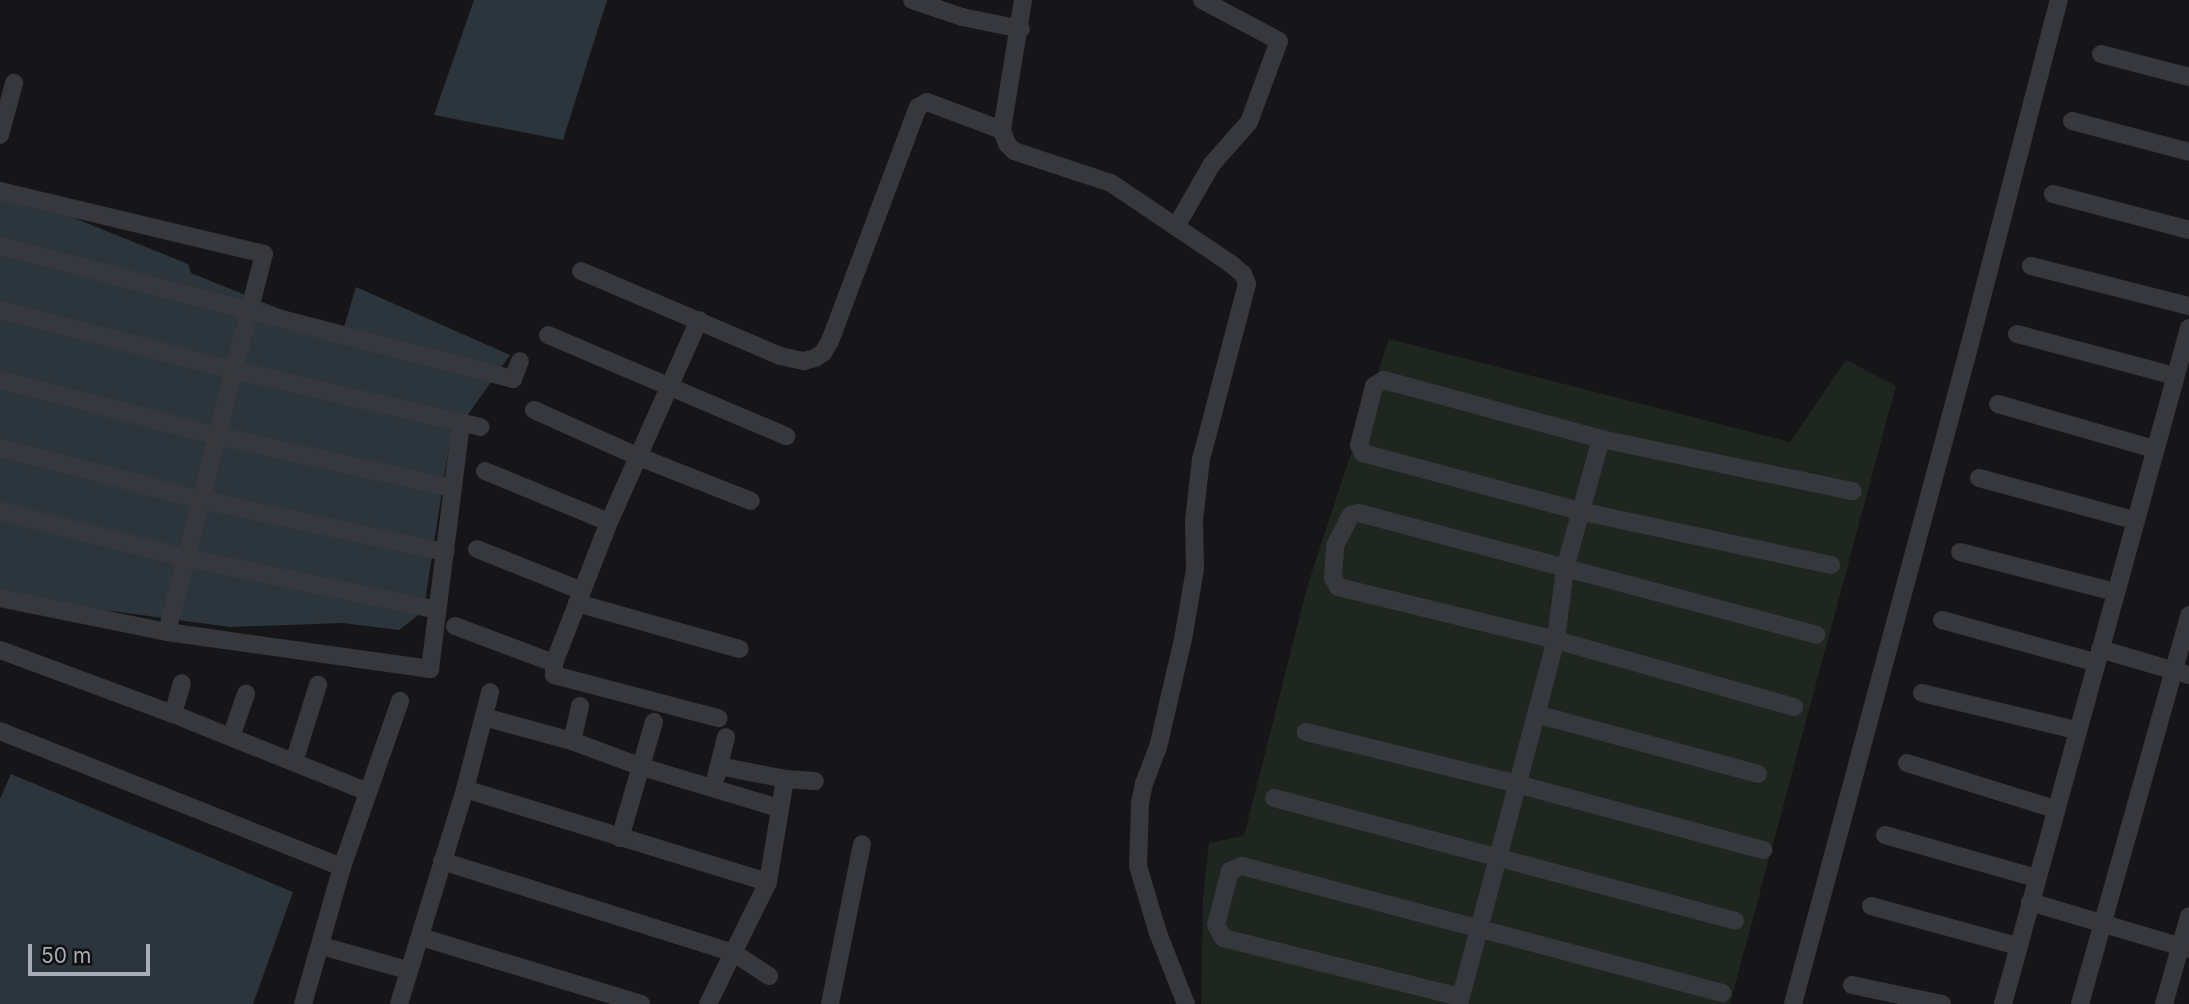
<!DOCTYPE html>
<style>
body{margin:0}
#map{position:relative;width:2189px;height:1004px;overflow:hidden;background:#161618;font-family:Inter,sans-serif}
div>[style]{position:absolute}
.green>*{inset:0;background:#1e261f}
.water>*{inset:0;background:#2c353c}
.minor>*{height:18px;margin:-9px;padding:0 9px;transform-origin:9px;border-radius:9px;background:#37383d}
span{translate:-50% -50%;white-space:nowrap;text-align:center;line-height:1.15;-webkit-text-stroke:6px #111113;paint-order:stroke}
.scale{position:absolute;left:28px;top:944px;width:122px;height:32px;box-sizing:border-box;border:4px solid #a8adb8;border-top:0;padding-left:9px;font-size:21px;line-height:24px;white-space:nowrap;color:#a8adb8;-webkit-text-stroke:5px #111113;paint-order:stroke}
</style>
<div id="map">
<div class="green">
<i style="clip-path:polygon(1389px 339px,1790px 442px,1846px 360px,1896px 386px,1730px 1004px,1201px 1004px,1203px 898px,1209px 843px,1244px 836px,1308px 584px)"></i>
</div>
<div class="water">
<i style="clip-path:polygon(474px 0,607px 0,563px 140px,434px 115px)"></i>
<i style="clip-path:polygon(0 188px,188px 264px,191px 273px,342px 334px,356px 287px,510px 355px,450px 440px,425px 601px,417px 616px,399px 630px,342px 623px,230px 627px,0 596px)"></i>
<i style="clip-path:polygon(11px 774px,293px 892px,253px 1004px,0 1004px,0 799px)"></i>
</div>
<div class="minor">
<i style="left:912px;top:0;width:53px;rotate:18.8deg"></i>
<i style="left:962px;top:17px;width:60px;rotate:11.5deg"></i>
<i style="left:1023px;top:0;width:132px;rotate:99.2deg"></i>
<i style="left:1002px;top:130px;width:15px;rotate:70deg"></i>
<i style="left:1007px;top:144px;width:10px;rotate:45deg"></i>
<i style="left:1014px;top:151px;width:102px;rotate:18.3deg"></i>
<i style="left:1111px;top:183px;width:145px;rotate:34deg"></i>
<i style="left:1231px;top:264px;width:16px;rotate:40deg"></i>
<i style="left:1243px;top:274px;width:11px;rotate:68deg"></i>
<i style="left:1247px;top:284px;width:181px;rotate:104.7deg"></i>
<i style="left:1201px;top:459px;width:61px;rotate:96.5deg"></i>
<i style="left:1194px;top:520px;width:49px;rotate:88.8deg"></i>
<i style="left:1195px;top:569px;width:71px;rotate:99.7deg"></i>
<i style="left:1183px;top:639px;width:111px;rotate:103deg"></i>
<i style="left:1158px;top:747px;width:39px;rotate:111deg"></i>
<i style="left:1144px;top:783px;width:21px;rotate:101deg"></i>
<i style="left:1140px;top:804px;width:62px;rotate:91.8deg"></i>
<i style="left:1138px;top:866px;width:70px;rotate:73.4deg"></i>
<i style="left:1158px;top:933px;width:76px;rotate:68.5deg"></i>
<i style="left:2101px;top:54px;width:91px;rotate:14.6deg"></i>
<i style="left:2072px;top:121px;width:121px;rotate:14.8deg"></i>
<i style="left:0;top:135px;width:54px;rotate:-74.9deg"></i>
<i style="left:0;top:191px;width:271px;rotate:13.4deg"></i>
<i style="left:264px;top:254px;width:390px;rotate:104.4deg"></i>
<i style="left:167px;top:632px;width:170px;rotate:-168.5deg"></i>
<i style="left:2053px;top:194px;width:141px;rotate:14.8deg"></i>
<i style="left:1177px;top:225px;width:70px;rotate:-60.2deg"></i>
<i style="left:1212px;top:164px;width:56px;rotate:-48.6deg"></i>
<i style="left:1249px;top:122px;width:86px;rotate:-69.7deg"></i>
<i style="left:1279px;top:41px;width:87px;rotate:-152deg"></i>
<i style="left:0;top:246px;width:530px;rotate:14.53deg"></i>
<i style="left:513px;top:379px;width:19px;rotate:-69deg"></i>
<i style="left:2031px;top:266px;width:163px;rotate:14.2deg"></i>
<i style="left:581px;top:271px;width:216px;rotate:23.1deg"></i>
<i style="left:780px;top:356px;width:25px;rotate:12deg"></i>
<i style="left:804px;top:361px;width:11px;rotate:-15deg"></i>
<i style="left:815px;top:358px;width:9px;rotate:-32deg"></i>
<i style="left:823px;top:353px;width:14px;rotate:-60deg"></i>
<i style="left:830px;top:341px;width:250px;rotate:-69.4deg"></i>
<i style="left:918px;top:107px;width:10px;rotate:-29deg"></i>
<i style="left:927px;top:102px;width:80px;rotate:20.5deg"></i>
<i style="left:0;top:310px;width:242px;rotate:14.4deg"></i>
<i style="left:234px;top:370px;width:253px;rotate:13deg"></i>
<i style="left:699px;top:320px;width:221px;rotate:114deg"></i>
<i style="left:609px;top:522px;width:151px;rotate:111.3deg"></i>
<i style="left:554px;top:663px;width:12px;rotate:90deg"></i>
<i style="left:554px;top:675px;width:170px;rotate:14.7deg"></i>
<i style="left:2017px;top:334px;width:163px;rotate:14.9deg"></i>
<i style="left:548px;top:335px;width:259px;rotate:23deg"></i>
<i style="left:0;top:380px;width:225px;rotate:14.4deg"></i>
<i style="left:218px;top:436px;width:240px;rotate:12.5deg"></i>
<i style="left:1998px;top:404px;width:162px;rotate:16.1deg"></i>
<i style="left:534px;top:410px;width:115px;rotate:24.1deg"></i>
<i style="left:639px;top:457px;width:120px;rotate:21.4deg"></i>
<i style="left:0;top:448px;width:209px;rotate:14.4deg"></i>
<i style="left:202px;top:500px;width:249px;rotate:12.1deg"></i>
<i style="left:485px;top:471px;width:134px;rotate:22.4deg"></i>
<i style="left:1979px;top:478px;width:161px;rotate:15.2deg"></i>
<i style="left:0;top:511px;width:193px;rotate:14.1deg"></i>
<i style="left:187px;top:558px;width:255px;rotate:11.7deg"></i>
<i style="left:477px;top:549px;width:113px;rotate:21.8deg"></i>
<i style="left:1960px;top:552px;width:160px;rotate:14.5deg"></i>
<i style="left:1831px;top:565px;width:254px;rotate:-167.9deg"></i>
<i style="left:1583px;top:512px;width:228px;rotate:-165deg"></i>
<i style="left:1363px;top:453px;width:9px;rotate:-117deg"></i>
<i style="left:1359px;top:445px;width:61px;rotate:-75.7deg"></i>
<i style="left:1374px;top:386px;width:12px;rotate:-31deg"></i>
<i style="left:1384px;top:380px;width:225px;rotate:15.2deg"></i>
<i style="left:1601px;top:439px;width:257px;rotate:11.7deg"></i>
<i style="left:577px;top:603px;width:169px;rotate:15.8deg"></i>
<i style="left:1942px;top:620px;width:158px;rotate:15.4deg"></i>
<i style="left:455px;top:626px;width:106px;rotate:20.5deg"></i>
<i style="left:167px;top:632px;width:266px;rotate:8deg"></i>
<i style="left:430px;top:669px;width:247px;rotate:-82.8deg"></i>
<i style="left:2100px;top:649px;width:93px;rotate:16.3deg"></i>
<i style="left:0;top:650px;width:184px;rotate:20.3deg"></i>
<i style="left:173px;top:714px;width:210px;rotate:21.8deg"></i>
<i style="left:1922px;top:693px;width:158px;rotate:13.5deg"></i>
<i style="left:1794px;top:707px;width:247px;rotate:-164.3deg"></i>
<i style="left:1556px;top:640px;width:224px;rotate:-166.3deg"></i>
<i style="left:1338px;top:587px;width:10px;rotate:-119deg"></i>
<i style="left:1333px;top:578px;width:32px;rotate:-86deg"></i>
<i style="left:1335px;top:546px;width:35px;rotate:-63deg"></i>
<i style="left:1351px;top:515px;width:8px;rotate:-14deg"></i>
<i style="left:1359px;top:513px;width:473px;rotate:14.9deg"></i>
<i style="left:173px;top:714px;width:32px;rotate:-74deg"></i>
<i style="left:1536px;top:714px;width:230px;rotate:15.1deg"></i>
<i style="left:484px;top:717px;width:91px;rotate:15.3deg"></i>
<i style="left:572px;top:741px;width:75px;rotate:20.4deg"></i>
<i style="left:642px;top:767px;width:143px;rotate:16.7deg"></i>
<i style="left:0;top:731px;width:368px;rotate:21.7deg"></i>
<i style="left:1306px;top:732px;width:217px;rotate:13.8deg"></i>
<i style="left:1517px;top:784px;width:255px;rotate:15deg"></i>
<i style="left:231px;top:737px;width:46px;rotate:-70.8deg"></i>
<i style="left:572px;top:741px;width:36px;rotate:-77deg"></i>
<i style="left:294px;top:762px;width:81px;rotate:-72.7deg"></i>
<i style="left:1907px;top:763px;width:155px;rotate:17.3deg"></i>
<i style="left:719px;top:766px;width:67px;rotate:11.1deg"></i>
<i style="left:785px;top:779px;width:30px;rotate:4deg"></i>
<i style="left:716px;top:777px;width:41px;rotate:-76deg"></i>
<i style="left:465px;top:789px;width:317px;rotate:17.1deg"></i>
<i style="left:1274px;top:798px;width:477px;rotate:14.9deg"></i>
<i style="left:1885px;top:835px;width:157px;rotate:15.9deg"></i>
<i style="left:620px;top:838px;width:121px;rotate:-73.7deg"></i>
<i style="left:442px;top:861px;width:306px;rotate:17.5deg"></i>
<i style="left:734px;top:953px;width:42px;rotate:33.3deg"></i>
<i style="left:2030px;top:902px;width:166px;rotate:16.5deg"></i>
<i style="left:1871px;top:906px;width:151px;rotate:15.3deg"></i>
<i style="left:421px;top:937px;width:230px;rotate:16.9deg"></i>
<i style="left:322px;top:946px;width:88px;rotate:15.8deg"></i>
<i style="left:1852px;top:985px;width:92px;rotate:11.9deg"></i>
<i style="left:1460px;top:997px;width:244px;rotate:-166deg"></i>
<i style="left:1223px;top:938px;width:15px;rotate:-118deg"></i>
<i style="left:1216px;top:925px;width:56px;rotate:-75.5deg"></i>
<i style="left:1230px;top:871px;width:13px;rotate:-23deg"></i>
<i style="left:1242px;top:866px;width:497px;rotate:14.8deg"></i>
<i style="left:303px;top:1004px;width:142px;rotate:-74.1deg"></i>
<i style="left:342px;top:867px;width:176px;rotate:-70.7deg"></i>
<i style="left:399px;top:1004px;width:225px;rotate:-72.9deg"></i>
<i style="left:465px;top:789px;width:100px;rotate:-75.5deg"></i>
<i style="left:708px;top:1004px;width:136px;rotate:-63.8deg"></i>
<i style="left:768px;top:882px;width:104px;rotate:-80.6deg"></i>
<i style="left:830px;top:1004px;width:163px;rotate:-78.7deg"></i>
<i style="left:1459px;top:1004px;width:377px;rotate:-75.1deg"></i>
<i style="left:1556px;top:640px;width:73px;rotate:-82.9deg"></i>
<i style="left:1565px;top:568px;width:134px;rotate:-74.4deg"></i>
<i style="left:1793px;top:1004px;width:676px;rotate:-75deg"></i>
<i style="left:1968px;top:351px;width:363px;rotate:-75.5deg"></i>
<i style="left:2003px;top:1004px;width:701px;rotate:-74.62deg"></i>
<i style="left:2080px;top:1004px;width:404px;rotate:-74.3deg"></i>
<i style="left:2164px;top:1004px;width:91px;rotate:-74.1deg"></i>
</div>
<div class="scale">50 m</div>
</div>
